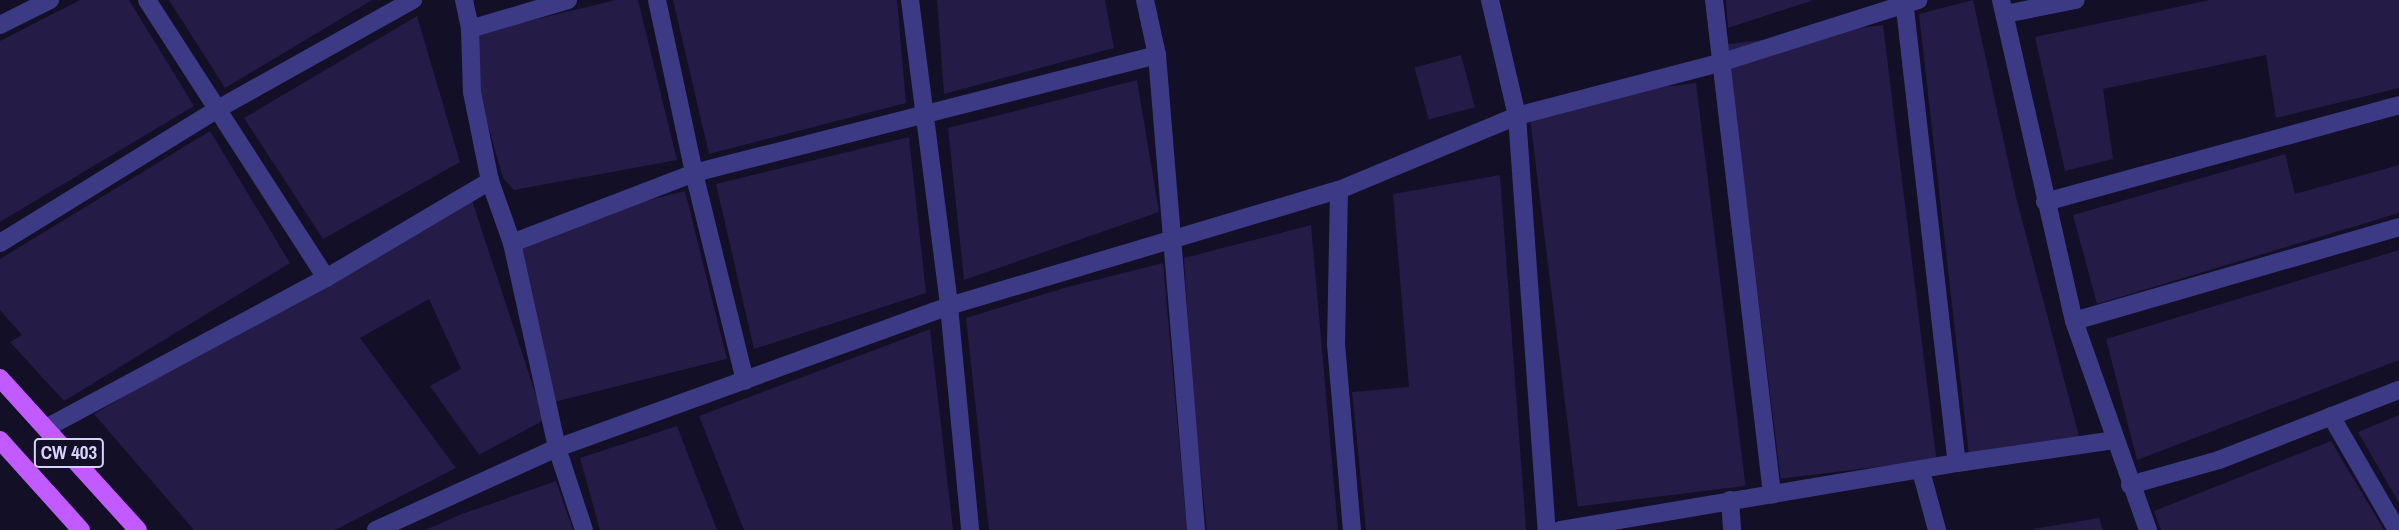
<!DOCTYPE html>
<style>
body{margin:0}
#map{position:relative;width:2399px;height:530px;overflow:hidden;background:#130f26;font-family:"Archivo Narrow",sans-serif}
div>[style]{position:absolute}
.building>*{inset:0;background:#241b47;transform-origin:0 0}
.minor>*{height:18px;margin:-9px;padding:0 9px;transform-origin:9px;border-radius:9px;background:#3d3a85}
.primary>*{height:18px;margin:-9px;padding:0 9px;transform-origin:9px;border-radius:9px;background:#c25bff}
span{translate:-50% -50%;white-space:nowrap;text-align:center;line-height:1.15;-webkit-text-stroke:5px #130f26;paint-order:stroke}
.shield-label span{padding:2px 5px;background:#130f26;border:2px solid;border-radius:5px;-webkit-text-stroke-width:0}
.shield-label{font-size:19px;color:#d9d4ff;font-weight:700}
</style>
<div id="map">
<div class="building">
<i style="clip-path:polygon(80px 0,129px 0,194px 106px,0 222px,0 41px)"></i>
<i style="clip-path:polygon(169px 0,372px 0,225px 88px)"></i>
<i style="clip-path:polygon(616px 0,638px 0,677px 160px,514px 190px,503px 178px,463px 37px)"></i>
<i style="clip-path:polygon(673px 0,897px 0,906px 103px,709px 154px)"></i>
<i style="clip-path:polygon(937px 0,1105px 0,1114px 48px,944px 94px)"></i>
<i style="clip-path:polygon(1726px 0,1811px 0,1811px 1px,1728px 28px)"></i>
<i style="clip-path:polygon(1973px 0,2016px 197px,2080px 440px,1969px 455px,1919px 14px)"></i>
<i style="clip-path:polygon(2210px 0,2399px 0,2399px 88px,2276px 118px,2266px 55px,2103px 89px,2113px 159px,2065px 171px,2035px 37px)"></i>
<i style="clip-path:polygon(417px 16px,460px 162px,323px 239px,244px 118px)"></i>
<i style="left:1883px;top:25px;width:438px;height:157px;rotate:83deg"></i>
<i style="left:1461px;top:55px;width:54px;height:48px;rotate:75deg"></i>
<i style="clip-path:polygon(1137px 80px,1159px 212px,964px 280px,948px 128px)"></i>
<i style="left:1696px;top:83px;width:406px;height:169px;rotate:83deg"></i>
<i style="clip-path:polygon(210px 131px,290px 263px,64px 401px,10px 342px,22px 335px,0 310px,0 259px)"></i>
<i style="clip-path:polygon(909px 137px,926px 293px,754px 349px,716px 184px)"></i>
<i style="clip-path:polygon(2285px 154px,2295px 194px,2399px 165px,2399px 213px,2097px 304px,2073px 215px)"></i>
<i style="clip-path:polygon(1500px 175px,1526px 530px,1366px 530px,1352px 392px,1409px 387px,1393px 194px)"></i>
<i style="clip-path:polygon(469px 191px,544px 420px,479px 455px,430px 386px,461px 369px,429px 299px,360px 338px,456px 468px,335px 530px,194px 530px,94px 414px)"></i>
<i style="left:685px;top:191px;width:173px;height:178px;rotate:76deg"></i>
<i style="clip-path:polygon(1311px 225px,1338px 530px,1207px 530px,1194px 412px,1184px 258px)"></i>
<i style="clip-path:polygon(2399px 250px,2399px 360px,2137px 460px,2106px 339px)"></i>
<i style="clip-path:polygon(1163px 263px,1187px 530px,989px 530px,966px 318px,1064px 288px)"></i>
<i style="clip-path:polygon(930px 329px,953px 530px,744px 530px,699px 416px)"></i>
<i style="clip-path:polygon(2399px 415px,2399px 503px,2358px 432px)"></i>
<i style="clip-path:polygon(677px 426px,717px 530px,600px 530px,580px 458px)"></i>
<i style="clip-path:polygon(2331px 441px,2384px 530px,2161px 530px,2154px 511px)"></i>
<i style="clip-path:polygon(556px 481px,573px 530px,425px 530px,462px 514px)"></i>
<i style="clip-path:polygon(2099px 518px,2103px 530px,2034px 530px,2033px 529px)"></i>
</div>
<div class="minor">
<i style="left:147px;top:0;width:331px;rotate:57.2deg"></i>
<i style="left:464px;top:0;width:30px;rotate:78deg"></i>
<i style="left:568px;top:0;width:102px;rotate:163.5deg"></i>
<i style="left:470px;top:29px;width:63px;rotate:88.2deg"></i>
<i style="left:472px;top:92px;width:91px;rotate:78.6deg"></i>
<i style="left:490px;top:181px;width:66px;rotate:70.5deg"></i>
<i style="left:512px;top:243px;width:210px;rotate:77.6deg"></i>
<i style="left:557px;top:448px;width:86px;rotate:71.8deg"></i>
<i style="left:657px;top:0;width:177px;rotate:77.9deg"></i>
<i style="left:694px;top:173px;width:214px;rotate:76.2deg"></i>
<i style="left:910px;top:0;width:308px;rotate:82.7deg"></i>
<i style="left:949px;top:306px;width:225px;rotate:84.6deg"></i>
<i style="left:1145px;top:0;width:56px;rotate:77.7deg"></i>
<i style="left:1490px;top:0;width:119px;rotate:76.9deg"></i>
<i style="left:1517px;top:116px;width:415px;rotate:85.9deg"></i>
<i style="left:1714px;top:0;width:498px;rotate:83.3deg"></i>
<i style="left:1904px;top:0;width:466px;rotate:83.5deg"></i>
<i style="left:2001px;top:0;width:329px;rotate:77.2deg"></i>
<i style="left:2074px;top:321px;width:222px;rotate:70.5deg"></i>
<i style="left:2005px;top:14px;width:72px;rotate:-11.2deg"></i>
<i style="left:0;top:25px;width:56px;rotate:-26.6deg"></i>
<i style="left:1339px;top:190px;width:154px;rotate:91.1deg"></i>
<i style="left:1336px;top:344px;width:187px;rotate:85.1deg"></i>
<i style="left:2045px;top:202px;width:367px;rotate:-15.3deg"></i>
<i style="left:0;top:243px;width:254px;rotate:-31.6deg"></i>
<i style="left:216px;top:110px;width:226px;rotate:-29.2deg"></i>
<i style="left:512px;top:243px;width:195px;rotate:-21deg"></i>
<i style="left:694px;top:173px;width:478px;rotate:-14.3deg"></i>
<i style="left:1157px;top:55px;width:477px;rotate:85.3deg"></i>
<i style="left:2074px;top:321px;width:338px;rotate:-16.1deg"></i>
<i style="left:2331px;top:416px;width:132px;rotate:59.9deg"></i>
<i style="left:46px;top:428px;width:318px;rotate:-28.2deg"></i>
<i style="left:326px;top:278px;width:191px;rotate:-30.6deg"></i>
<i style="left:1921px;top:471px;width:61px;rotate:74.8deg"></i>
<i style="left:2130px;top:485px;width:92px;rotate:-15.7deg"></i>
<i style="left:2219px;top:460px;width:193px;rotate:-21.3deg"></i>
<i style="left:1730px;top:500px;width:30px;rotate:86deg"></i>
<i style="left:376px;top:530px;width:199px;rotate:-24.4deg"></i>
<i style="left:557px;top:448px;width:417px;rotate:-19.9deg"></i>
<i style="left:949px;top:306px;width:407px;rotate:-16.6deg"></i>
<i style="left:1339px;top:190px;width:193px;rotate:-22.6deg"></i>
<i style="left:1517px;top:116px;width:213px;rotate:-14.7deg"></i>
<i style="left:1723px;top:62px;width:205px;rotate:-17.6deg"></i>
<i style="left:1560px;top:530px;width:403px;rotate:-9.6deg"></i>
<i style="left:1957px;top:463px;width:160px;rotate:-8.3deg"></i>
</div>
<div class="primary">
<i style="left:0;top:378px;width:205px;rotate:47.8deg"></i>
<i style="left:0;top:440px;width:121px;rotate:48deg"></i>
</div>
<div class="shield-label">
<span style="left:69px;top:453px">CW 403</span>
</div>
</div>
